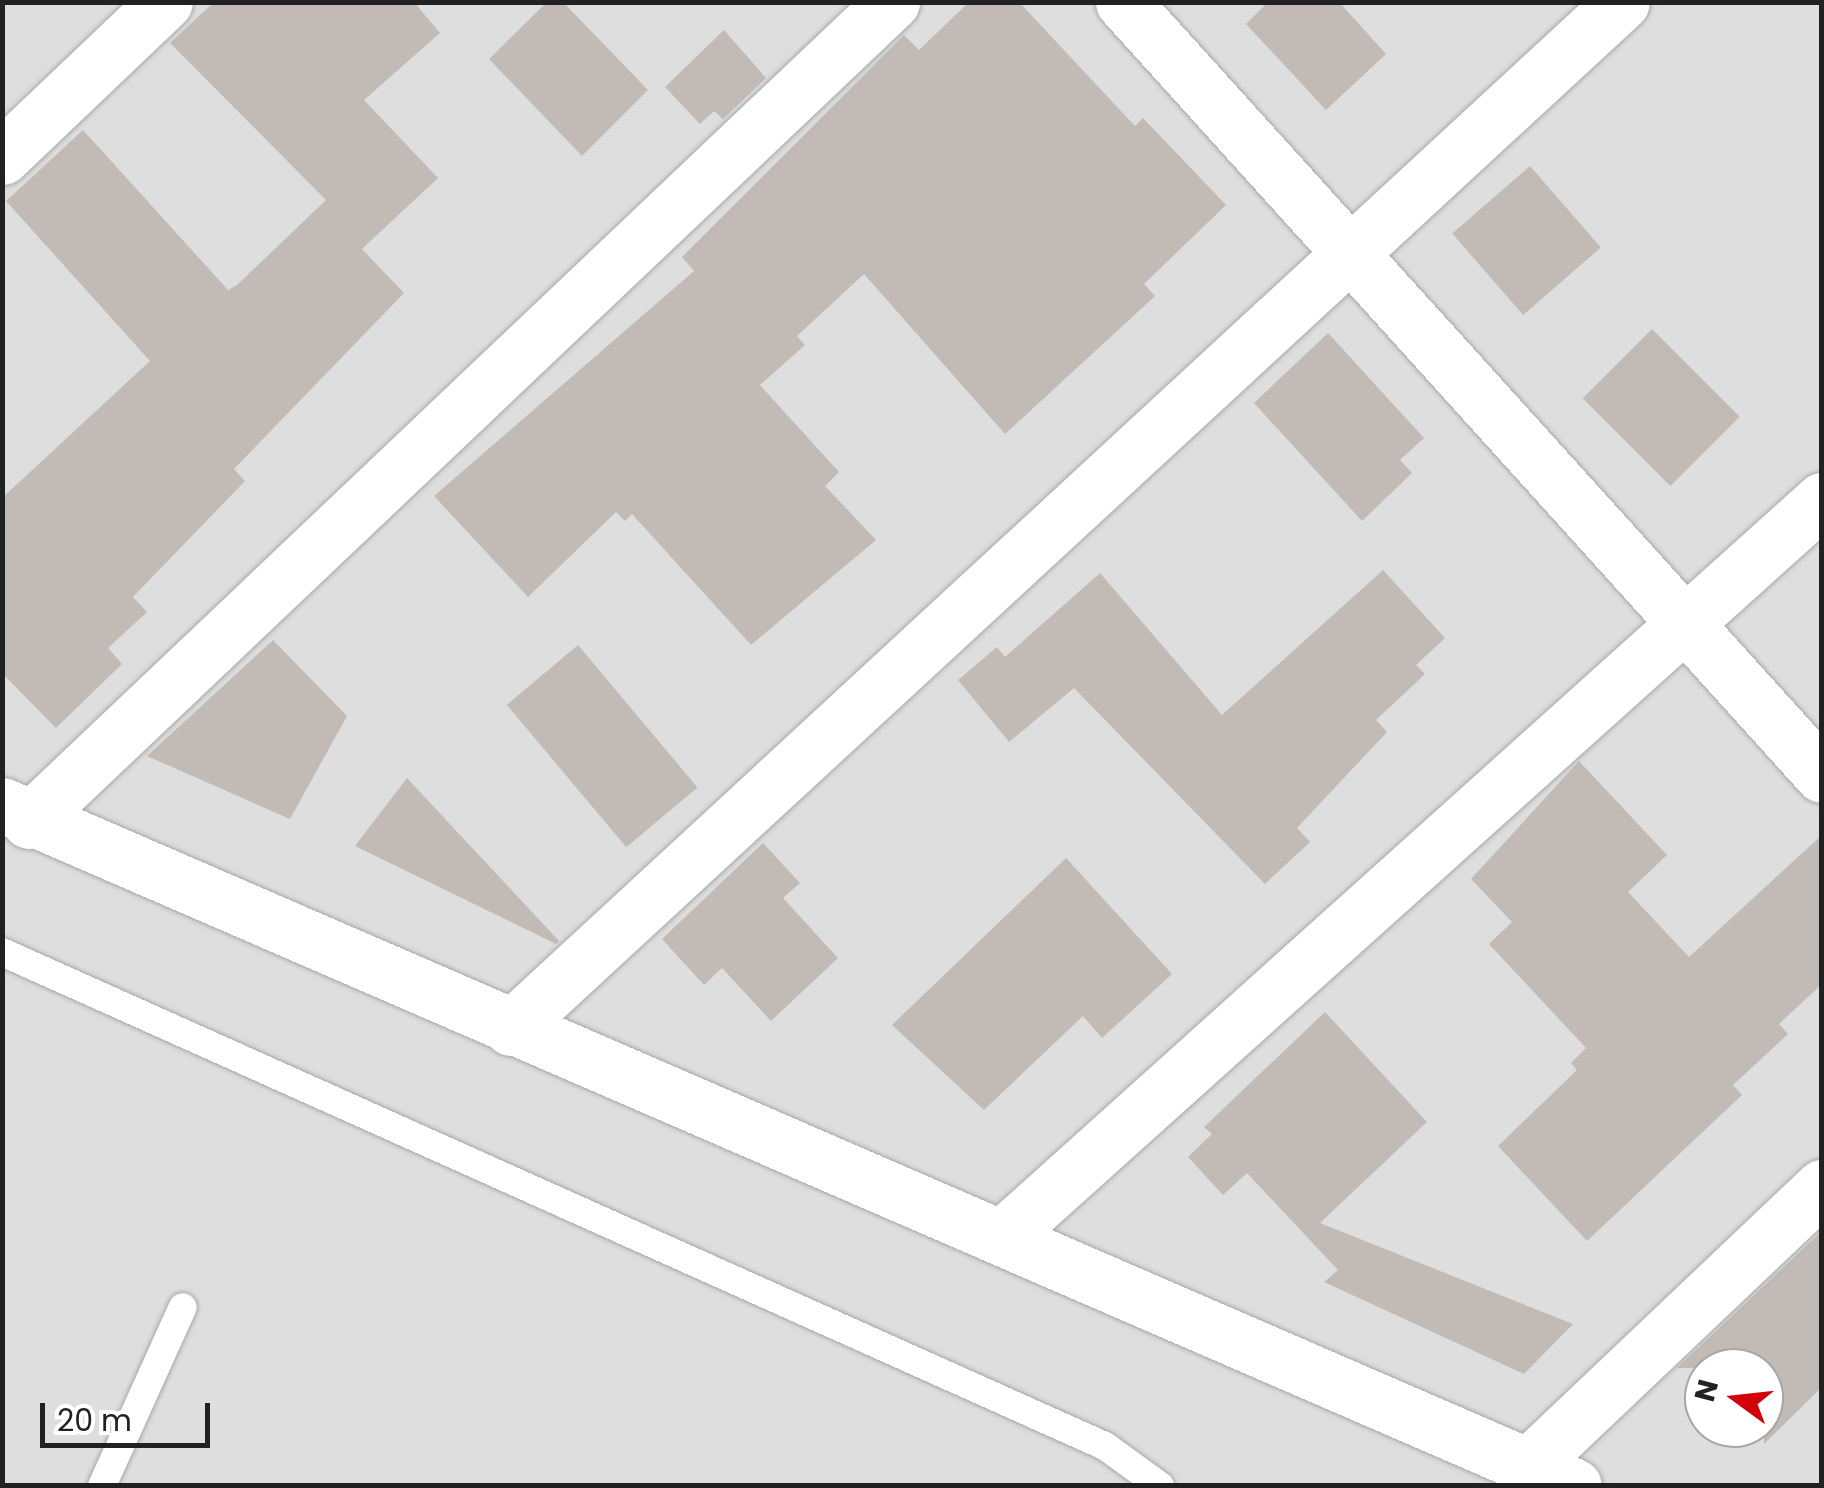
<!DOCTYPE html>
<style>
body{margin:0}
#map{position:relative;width:1824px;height:1488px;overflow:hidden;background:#f1eee8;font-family:Poppins,sans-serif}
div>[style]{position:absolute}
.residential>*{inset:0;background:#dfdede}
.building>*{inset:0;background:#c2bab4;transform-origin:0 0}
.roads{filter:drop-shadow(0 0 2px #a8a8a8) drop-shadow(0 0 2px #a8a8a8)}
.service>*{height:28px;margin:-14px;padding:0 14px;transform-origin:14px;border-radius:14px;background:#fff}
.minor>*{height:55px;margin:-27.5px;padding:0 27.5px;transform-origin:27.5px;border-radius:27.5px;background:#fff}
span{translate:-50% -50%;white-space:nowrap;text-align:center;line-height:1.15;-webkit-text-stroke:9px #fff;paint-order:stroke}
.frame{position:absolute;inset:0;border:5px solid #212121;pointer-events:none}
.north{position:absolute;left:1684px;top:1348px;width:100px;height:100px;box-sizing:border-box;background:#fff;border:2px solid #a6a6a6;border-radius:50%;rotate:285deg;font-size:28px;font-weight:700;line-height:40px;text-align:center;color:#212121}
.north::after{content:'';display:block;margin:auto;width:35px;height:45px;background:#d10209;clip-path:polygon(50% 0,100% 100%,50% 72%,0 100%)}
.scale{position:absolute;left:40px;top:1403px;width:170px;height:45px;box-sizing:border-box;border:5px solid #212121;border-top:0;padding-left:12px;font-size:30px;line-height:35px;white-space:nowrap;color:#212121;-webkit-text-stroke:8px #fff;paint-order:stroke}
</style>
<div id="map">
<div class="residential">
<i style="clip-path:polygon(evenodd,3px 3px,1821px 3px,1821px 1485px,3px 1486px,3px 3px,1704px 1368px,1764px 1368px,1764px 1428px,1704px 1428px,1704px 1368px)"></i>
</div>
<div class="building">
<i style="clip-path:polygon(214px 2px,414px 2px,440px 33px,364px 100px,438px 178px,362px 249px,404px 293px,234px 469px,245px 481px,133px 597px,147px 612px,108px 648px,122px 664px,56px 728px,2px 673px,2px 498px,150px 361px,6px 201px,83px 130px,228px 290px,237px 285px,326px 200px,170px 43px)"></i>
<i style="clip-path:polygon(547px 2px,563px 2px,648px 90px,582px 156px,489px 59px)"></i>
<i style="clip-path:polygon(969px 2px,1019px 2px,1135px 126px,1143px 118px,1226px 205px,1144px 284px,1155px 296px,1005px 434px,864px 274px,797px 336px,805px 345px,760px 385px,839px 472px,825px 486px,876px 540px,751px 645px,632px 514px,625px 521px,616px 512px,528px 597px,434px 496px,694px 271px,682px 257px,904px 35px,919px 50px)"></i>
<i style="clip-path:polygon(1268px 2px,1339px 2px,1386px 54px,1326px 110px,1246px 24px)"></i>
<i style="clip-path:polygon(724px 30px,766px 78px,723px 119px,714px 111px,700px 124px,665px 87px)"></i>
<i style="left:1530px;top:166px;width:108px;height:103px;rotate:49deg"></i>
<i style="left:1652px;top:329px;width:124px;height:98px;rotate:45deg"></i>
<i style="clip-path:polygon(1328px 333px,1424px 438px,1400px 460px,1412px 473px,1362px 521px,1254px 403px)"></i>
<i style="clip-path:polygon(1383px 570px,1445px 638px,1416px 665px,1425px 674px,1376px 720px,1387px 732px,1297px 828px,1310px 842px,1265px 884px,1074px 688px,1009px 742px,958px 680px,997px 647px,1005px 657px,1100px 573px,1222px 715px)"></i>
<i style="clip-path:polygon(273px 640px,347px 716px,290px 819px,147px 756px)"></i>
<i style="left:578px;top:645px;width:186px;height:93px;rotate:50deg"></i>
<i style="clip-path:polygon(1579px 761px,1667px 855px,1628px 892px,1689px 957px,1822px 835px,1822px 984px,1779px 1024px,1788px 1034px,1733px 1085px,1742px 1095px,1587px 1241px,1498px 1146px,1577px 1070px,1571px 1063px,1586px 1048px,1489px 944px,1512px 922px,1471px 879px)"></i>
<i style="clip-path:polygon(407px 778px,559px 941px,556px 944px,355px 846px)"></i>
<i style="clip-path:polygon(763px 843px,800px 883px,783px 898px,838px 958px,771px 1021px,722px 968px,704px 985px,662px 939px)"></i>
<i style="clip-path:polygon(1066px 858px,1172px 974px,1102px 1038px,1083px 1016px,984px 1110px,892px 1025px)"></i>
<i style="clip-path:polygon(1325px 1012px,1427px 1122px,1320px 1223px,1573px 1324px,1524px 1374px,1324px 1282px,1338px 1270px,1247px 1173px,1223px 1195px,1188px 1157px,1212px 1134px,1204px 1127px)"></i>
<i style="clip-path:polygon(1822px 1231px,1822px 1387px,1764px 1444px,1764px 1368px,1677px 1368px)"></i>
</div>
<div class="roads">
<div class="service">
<i style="left:2px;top:952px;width:1209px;rotate:24.13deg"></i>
<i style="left:1105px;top:1446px;width:68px;rotate:36deg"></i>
<i style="left:102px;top:1486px;width:196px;rotate:-65.7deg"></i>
</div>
<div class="minor">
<i style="left:1123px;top:2px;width:1042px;rotate:47.88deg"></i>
<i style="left:2px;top:157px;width:225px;rotate:-43.6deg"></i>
<i style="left:2px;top:805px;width:1713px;rotate:23.42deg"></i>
<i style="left:29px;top:821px;width:1190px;rotate:-43.5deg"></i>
<i style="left:511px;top:1028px;width:1512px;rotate:-42.72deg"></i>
<i style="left:1002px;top:1237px;width:1103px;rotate:-41.95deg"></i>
<i style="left:1529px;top:1465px;width:404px;rotate:-43.5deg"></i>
</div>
</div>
<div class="frame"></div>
<div class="north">N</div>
<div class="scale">20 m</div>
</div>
